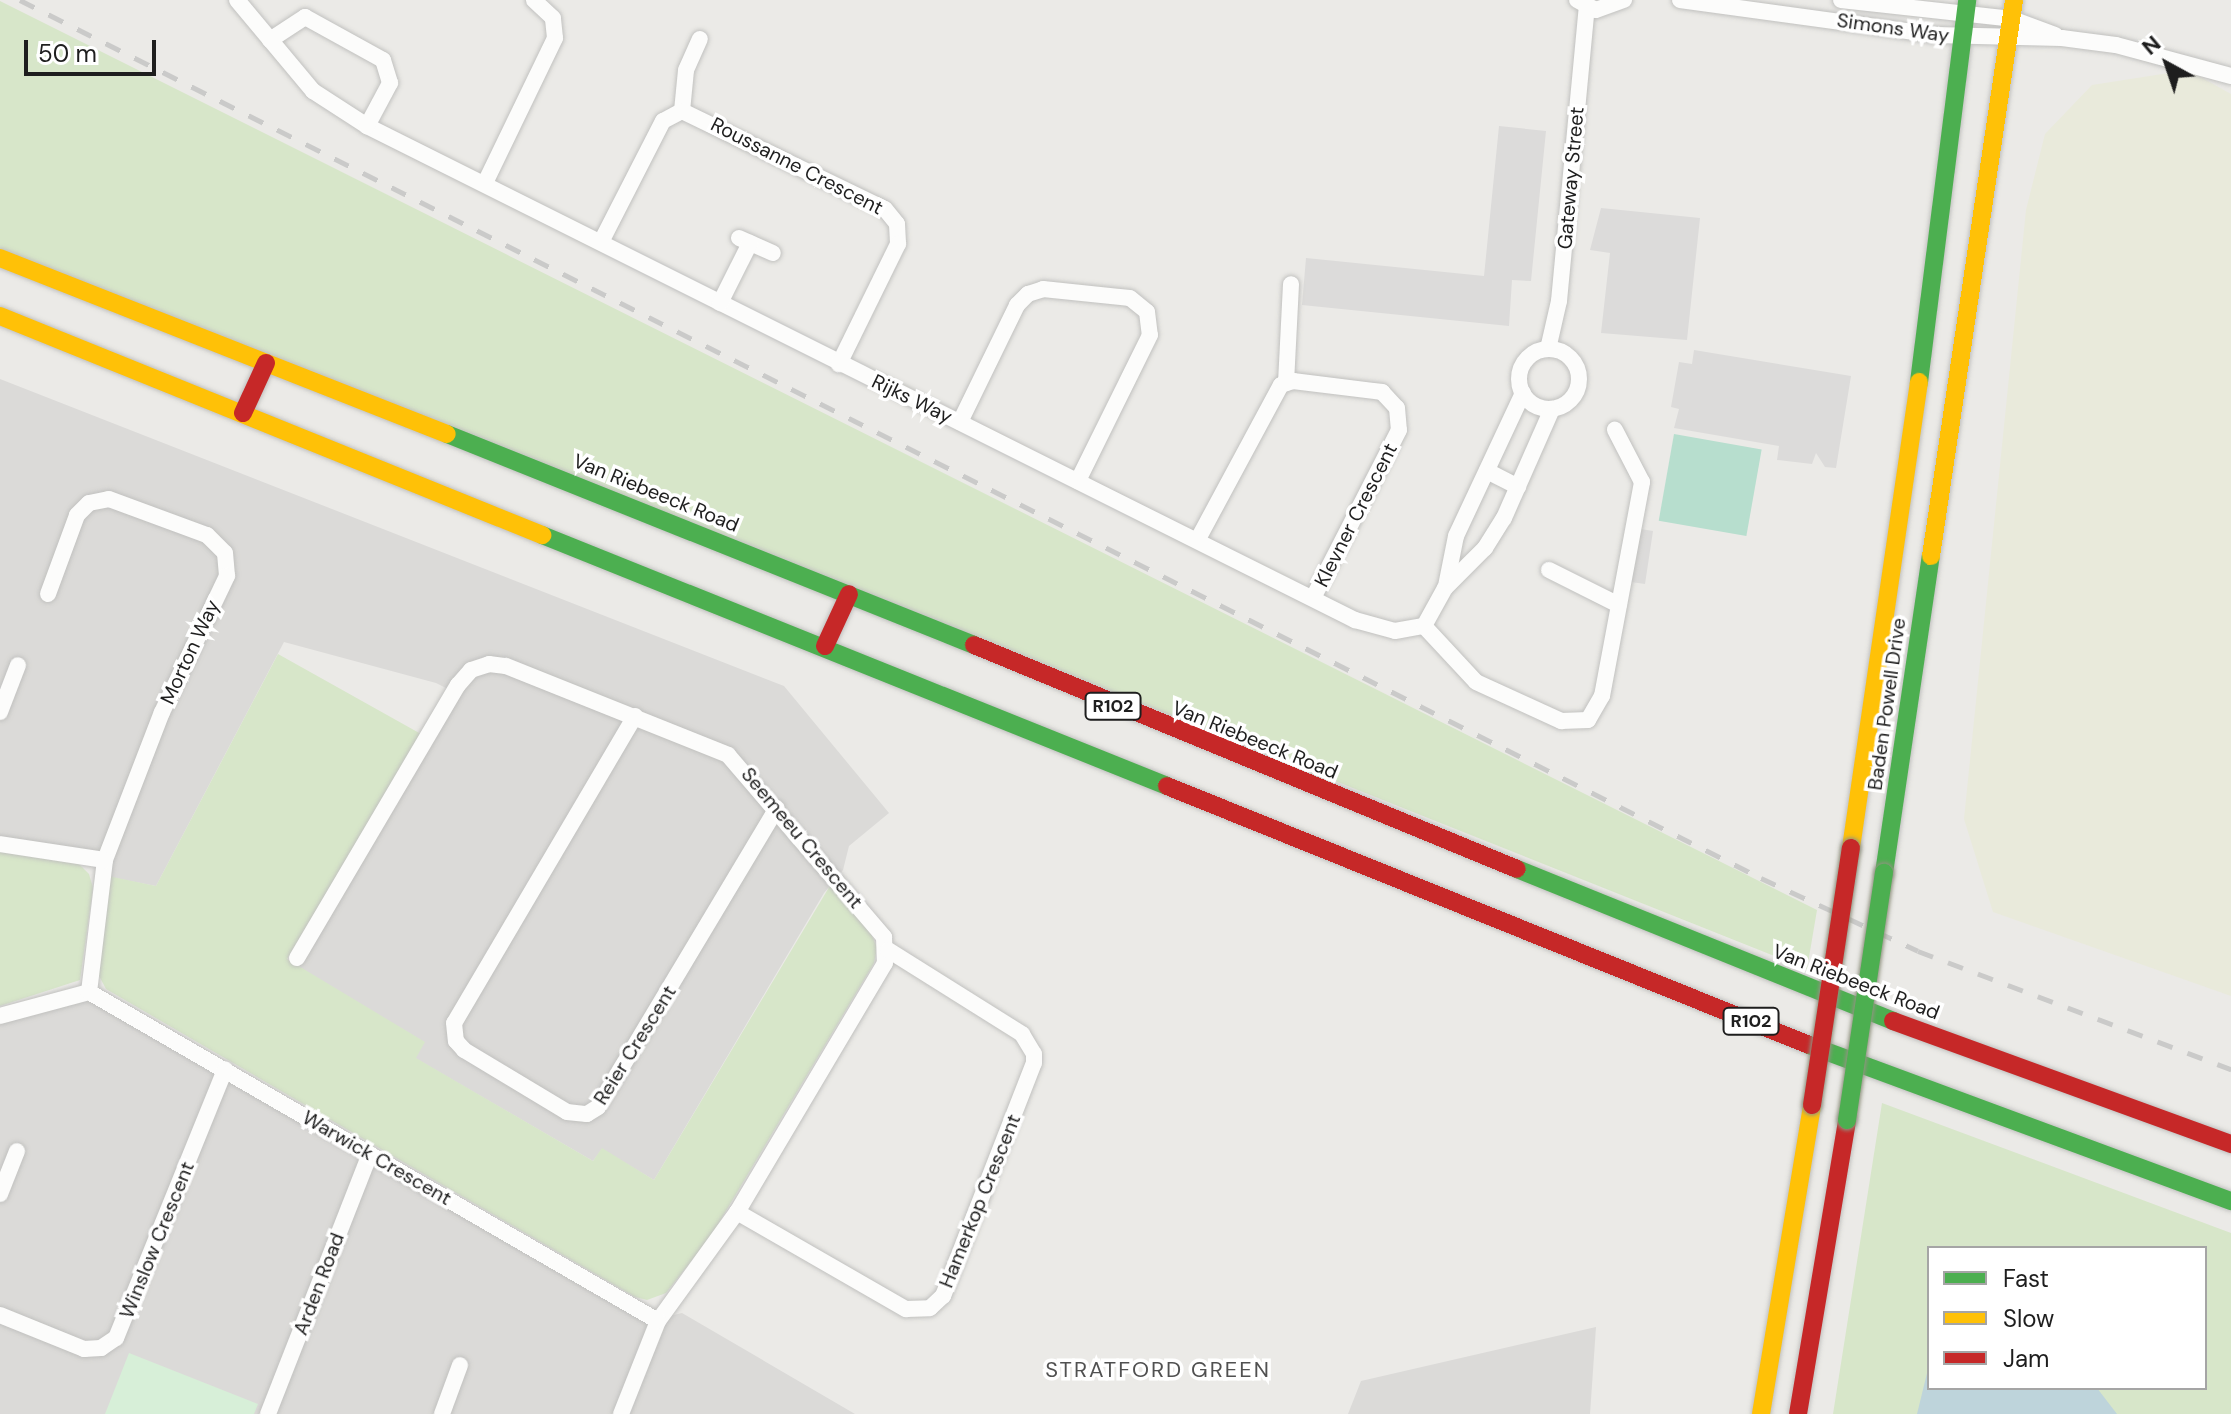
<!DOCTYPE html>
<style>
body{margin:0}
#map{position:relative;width:2231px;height:1414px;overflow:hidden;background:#ebeae7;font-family:"DM Sans",sans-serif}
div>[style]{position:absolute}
.residential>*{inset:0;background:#dbdad8}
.farmland>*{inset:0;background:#e9eadb}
.grass>*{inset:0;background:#d7e6c9}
.park>*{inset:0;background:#d7efd8}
.pitch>*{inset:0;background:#b7dece;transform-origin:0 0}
.parking>*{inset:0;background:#dcdbda}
.water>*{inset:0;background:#bed4db}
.roads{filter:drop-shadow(0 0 2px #c1c1bf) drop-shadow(0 0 2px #c1c1bf)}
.street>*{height:16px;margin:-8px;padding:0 8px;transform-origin:8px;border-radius:8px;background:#fcfcfb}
.street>.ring{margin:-8px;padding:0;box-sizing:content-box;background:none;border:16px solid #fcfcfb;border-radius:50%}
.fast>*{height:18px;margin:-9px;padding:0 9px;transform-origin:9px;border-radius:9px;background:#4caf50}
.slow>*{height:18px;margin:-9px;padding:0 9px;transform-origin:9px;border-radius:9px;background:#ffc107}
.jam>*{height:18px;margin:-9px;padding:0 9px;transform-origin:9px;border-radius:9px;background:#c62828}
.rail>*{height:5px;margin-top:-2.5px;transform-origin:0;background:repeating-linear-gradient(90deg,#cacac9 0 16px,transparent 0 32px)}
.bridges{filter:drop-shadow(0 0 2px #919381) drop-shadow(0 0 2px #919381)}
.fast-bridge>*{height:18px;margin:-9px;padding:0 9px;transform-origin:9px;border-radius:9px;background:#4caf50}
.jam-bridge>*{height:18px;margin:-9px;padding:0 9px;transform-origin:9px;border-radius:9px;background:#c62828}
span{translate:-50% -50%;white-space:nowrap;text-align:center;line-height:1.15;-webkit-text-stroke:7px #fff;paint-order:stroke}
.shield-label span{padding:2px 6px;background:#fff;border:2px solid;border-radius:6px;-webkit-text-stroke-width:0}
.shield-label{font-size:18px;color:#1e1e1e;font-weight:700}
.street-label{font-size:20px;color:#1e1e1e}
.neighbourhood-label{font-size:22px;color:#515151;letter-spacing:2px}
.legend{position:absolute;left:1927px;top:1246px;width:280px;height:144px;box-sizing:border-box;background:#fff;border:2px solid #a5a5a5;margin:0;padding:10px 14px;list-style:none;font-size:24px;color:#1e1e1e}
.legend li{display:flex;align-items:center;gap:16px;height:40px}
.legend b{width:40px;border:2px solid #a5a5a5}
.north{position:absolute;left:2127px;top:24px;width:80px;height:80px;-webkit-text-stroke:6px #fff;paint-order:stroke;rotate:320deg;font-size:22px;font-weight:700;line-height:32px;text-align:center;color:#1e1e1e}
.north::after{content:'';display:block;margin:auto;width:28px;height:36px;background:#1e1e1e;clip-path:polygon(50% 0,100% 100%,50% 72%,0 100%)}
.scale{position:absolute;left:24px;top:40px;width:132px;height:36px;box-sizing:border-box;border:4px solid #1e1e1e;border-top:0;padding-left:10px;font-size:24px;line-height:28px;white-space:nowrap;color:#1e1e1e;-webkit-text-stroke:6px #fff;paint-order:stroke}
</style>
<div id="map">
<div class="residential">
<i style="clip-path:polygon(0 379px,784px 686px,889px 813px,849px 846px,843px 870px,824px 893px,654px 1180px,602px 1149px,593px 1161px,415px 1058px,424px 1042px,292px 963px,452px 691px,436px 683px,284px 642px,156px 886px,104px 876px,106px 861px,0 845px)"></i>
<i style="clip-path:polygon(91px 991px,657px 1319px,682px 1313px,855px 1414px,0 1414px,0 1014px)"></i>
<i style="clip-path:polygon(1596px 1327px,1590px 1414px,1348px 1414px,1361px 1381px)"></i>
</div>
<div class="farmland">
<i style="clip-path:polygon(2188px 70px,2231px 94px,2231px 996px,1993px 912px,1964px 819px,2026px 210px,2045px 134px,2092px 85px)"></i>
</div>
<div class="grass">
<i style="clip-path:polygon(0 1px,1817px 910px,1807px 969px,0 249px)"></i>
<i style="clip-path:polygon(278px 654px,421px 734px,287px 959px,425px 1042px,416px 1058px,593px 1161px,602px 1148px,654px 1180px,831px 884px,871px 933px,877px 948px,874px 963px,711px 1236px,666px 1293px,647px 1300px,635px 1297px,106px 989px,97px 972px,108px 876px,156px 886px)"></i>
<i style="clip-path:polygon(0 849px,78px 863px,89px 874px,93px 888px,80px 980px,0 1006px)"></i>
<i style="clip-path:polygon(evenodd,1882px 1103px,2231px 1233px,2231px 1414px,1833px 1414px,1882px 1103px,1929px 1248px,2205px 1248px,2205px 1388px,1929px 1388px,1929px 1248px)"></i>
</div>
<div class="park">
<i style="clip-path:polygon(129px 1353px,258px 1404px,254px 1414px,105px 1414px)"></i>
</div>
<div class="pitch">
<i style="left:1674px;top:434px;width:89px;height:88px;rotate:10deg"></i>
</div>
<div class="parking">
<i style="clip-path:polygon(1499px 126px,1546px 131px,1531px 281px,1512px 280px,1509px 326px,1302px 305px,1306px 258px,1484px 276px)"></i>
<i style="clip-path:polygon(1601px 208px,1700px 218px,1687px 340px,1601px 333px,1610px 253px,1590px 250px)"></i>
<i style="clip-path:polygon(1694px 350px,1851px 376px,1836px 468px,1825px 467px,1816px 453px,1812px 464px,1777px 460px,1779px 446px,1674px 428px,1679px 409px,1671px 407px,1679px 362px,1692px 364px)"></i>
<i style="clip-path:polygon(1641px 529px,1653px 531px,1645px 584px,1631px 582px)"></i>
</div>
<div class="water">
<i style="clip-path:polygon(1929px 1365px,1929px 1388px,2097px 1388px,2117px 1414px,1917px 1414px)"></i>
</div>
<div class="roads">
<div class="street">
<i style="left:237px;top:0;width:119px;rotate:50.1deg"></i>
<i style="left:313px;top:91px;width:64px;rotate:32.9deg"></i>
<i style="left:367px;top:126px;width:1105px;rotate:26.57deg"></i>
<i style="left:1355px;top:620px;width:41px;rotate:15.4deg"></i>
<i style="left:1395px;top:631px;width:29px;rotate:-10deg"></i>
<i style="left:1577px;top:0;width:21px;rotate:28deg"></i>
<i style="left:1596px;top:10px;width:30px;rotate:-20deg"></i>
<i style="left:1680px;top:0;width:257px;rotate:7.8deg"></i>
<i style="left:1935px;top:35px;width:127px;rotate:1.4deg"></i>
<i style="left:2062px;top:38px;width:54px;rotate:7.4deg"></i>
<i style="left:2116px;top:45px;width:119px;rotate:15.1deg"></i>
<i style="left:1841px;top:0;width:172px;rotate:6.3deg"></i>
<i style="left:2012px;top:19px;width:46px;rotate:20.4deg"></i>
<i style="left:270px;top:40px;width:42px;rotate:-33.3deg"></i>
<i style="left:305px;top:17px;width:89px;rotate:28.9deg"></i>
<i style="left:383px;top:60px;width:24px;rotate:73deg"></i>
<i style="left:390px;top:83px;width:49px;rotate:118.1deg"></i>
<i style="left:682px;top:111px;width:41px;rotate:-84.4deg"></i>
<i style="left:686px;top:70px;width:34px;rotate:-66deg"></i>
<i style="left:485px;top:183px;width:161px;rotate:-64.2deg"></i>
<i style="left:555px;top:38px;width:20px;rotate:-96deg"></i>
<i style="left:553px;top:18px;width:26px;rotate:-137deg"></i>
<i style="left:739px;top:238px;width:37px;rotate:24deg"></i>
<i style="left:601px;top:242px;width:136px;rotate:-62.9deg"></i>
<i style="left:663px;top:121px;width:21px;rotate:-28deg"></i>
<i style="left:682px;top:111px;width:225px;rotate:25.8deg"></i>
<i style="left:885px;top:209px;width:19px;rotate:51deg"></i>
<i style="left:897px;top:224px;width:20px;rotate:87deg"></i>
<i style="left:898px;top:244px;width:134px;rotate:116.2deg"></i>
<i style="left:720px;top:303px;width:67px;rotate:-63.4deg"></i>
<i style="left:1548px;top:349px;width:49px;rotate:-77.1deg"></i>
<i style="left:1559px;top:301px;width:295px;rotate:-84.6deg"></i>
<i class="ring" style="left:1519px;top:349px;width:44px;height:44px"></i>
<i style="left:1286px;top:383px;width:99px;rotate:-87.1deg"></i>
<i style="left:960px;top:422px;width:130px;rotate:-64deg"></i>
<i style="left:1017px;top:305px;width:16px;rotate:-45deg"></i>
<i style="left:1028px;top:294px;width:16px;rotate:-18deg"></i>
<i style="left:1043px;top:289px;width:87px;rotate:5.9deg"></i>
<i style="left:1130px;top:298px;width:22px;rotate:39deg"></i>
<i style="left:1147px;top:312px;width:23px;rotate:83deg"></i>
<i style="left:1150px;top:335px;width:163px;rotate:116.3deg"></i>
<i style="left:1487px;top:471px;width:35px;rotate:27deg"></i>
<i style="left:1198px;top:539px;width:175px;rotate:-61.7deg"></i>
<i style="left:1281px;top:385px;width:13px;rotate:-18deg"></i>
<i style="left:1293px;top:381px;width:90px;rotate:7deg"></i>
<i style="left:1382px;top:392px;width:22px;rotate:47deg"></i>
<i style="left:1397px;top:408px;width:22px;rotate:85deg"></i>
<i style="left:1399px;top:430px;width:189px;rotate:117.1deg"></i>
<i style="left:1549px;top:570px;width:78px;rotate:26.6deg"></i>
<i style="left:1446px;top:586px;width:51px;rotate:-78.7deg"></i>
<i style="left:1456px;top:536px;width:158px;rotate:-64.9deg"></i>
<i style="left:48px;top:594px;width:84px;rotate:-69.8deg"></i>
<i style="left:77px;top:515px;width:17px;rotate:-45deg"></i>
<i style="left:89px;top:503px;width:20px;rotate:-11deg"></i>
<i style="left:109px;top:499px;width:104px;rotate:20.2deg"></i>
<i style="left:207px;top:535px;width:25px;rotate:45deg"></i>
<i style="left:225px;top:553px;width:23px;rotate:85deg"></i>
<i style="left:227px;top:576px;width:151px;rotate:115.5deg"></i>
<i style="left:162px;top:712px;width:159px;rotate:111.1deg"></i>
<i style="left:105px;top:860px;width:133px;rotate:96.9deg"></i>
<i style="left:1424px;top:626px;width:76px;rotate:47.1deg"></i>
<i style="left:1476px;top:682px;width:94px;rotate:24.6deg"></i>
<i style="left:1561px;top:721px;width:27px;rotate:-2deg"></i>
<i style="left:1588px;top:720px;width:28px;rotate:-60deg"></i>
<i style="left:1602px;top:696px;width:218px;rotate:-79.4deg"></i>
<i style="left:1642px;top:482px;width:59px;rotate:-117.4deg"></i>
<i style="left:1424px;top:626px;width:43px;rotate:-61.1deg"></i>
<i style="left:1445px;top:588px;width:57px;rotate:-45deg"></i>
<i style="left:1485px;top:548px;width:36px;rotate:-58deg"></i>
<i style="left:1504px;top:518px;width:119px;rotate:-66.2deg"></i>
<i style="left:0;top:712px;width:50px;rotate:-69deg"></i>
<i style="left:635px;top:716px;width:356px;rotate:120.5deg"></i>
<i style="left:454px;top:1023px;width:18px;rotate:84deg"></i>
<i style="left:456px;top:1041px;width:12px;rotate:48deg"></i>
<i style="left:464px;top:1050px;width:120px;rotate:31deg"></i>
<i style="left:567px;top:1112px;width:20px;rotate:6deg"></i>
<i style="left:587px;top:1114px;width:13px;rotate:-32deg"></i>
<i style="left:598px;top:1107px;width:348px;rotate:-59.1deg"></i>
<i style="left:0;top:844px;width:106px;rotate:8.7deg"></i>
<i style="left:297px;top:958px;width:317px;rotate:-59.5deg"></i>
<i style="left:458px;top:685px;width:20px;rotate:-49deg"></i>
<i style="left:471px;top:670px;width:19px;rotate:-18deg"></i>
<i style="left:489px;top:664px;width:17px;rotate:7deg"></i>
<i style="left:506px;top:666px;width:239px;rotate:21.8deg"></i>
<i style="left:728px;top:755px;width:240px;rotate:49.4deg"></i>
<i style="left:884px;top:937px;width:26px;rotate:88deg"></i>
<i style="left:885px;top:963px;width:290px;rotate:120.7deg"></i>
<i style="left:737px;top:1212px;width:135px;rotate:125.9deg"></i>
<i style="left:658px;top:1321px;width:100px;rotate:111.7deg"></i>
<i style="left:0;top:1016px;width:92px;rotate:-15.1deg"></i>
<i style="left:89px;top:992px;width:657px;rotate:30.04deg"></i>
<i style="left:0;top:1194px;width:46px;rotate:-68.4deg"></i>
<i style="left:737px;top:1212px;width:195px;rotate:29.9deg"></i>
<i style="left:906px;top:1309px;width:24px;rotate:-2deg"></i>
<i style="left:930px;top:1308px;width:18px;rotate:-43deg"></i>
<i style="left:943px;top:1296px;width:250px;rotate:-68.7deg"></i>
<i style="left:1034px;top:1063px;width:9px;rotate:-90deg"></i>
<i style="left:1034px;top:1054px;width:23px;rotate:-121deg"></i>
<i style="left:1022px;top:1034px;width:158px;rotate:-147.9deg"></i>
<i style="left:0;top:1315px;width:91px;rotate:22deg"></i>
<i style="left:84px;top:1349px;width:17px;rotate:-3deg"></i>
<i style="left:101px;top:1348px;width:18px;rotate:-34deg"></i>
<i style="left:116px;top:1338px;width:290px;rotate:-67.9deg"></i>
<i style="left:268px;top:1414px;width:279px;rotate:-68.6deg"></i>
<i style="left:442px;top:1414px;width:52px;rotate:-69.8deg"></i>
</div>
<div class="fast">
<i style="left:1919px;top:382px;width:385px;rotate:-82.8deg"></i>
<i style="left:447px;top:434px;width:568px;rotate:21.82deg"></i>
<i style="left:542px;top:535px;width:674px;rotate:21.88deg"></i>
<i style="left:1517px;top:869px;width:406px;rotate:22deg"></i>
<i style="left:1884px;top:873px;width:320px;rotate:-81.6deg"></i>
<i style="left:1809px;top:1045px;width:450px;rotate:20.3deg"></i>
</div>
<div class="slow">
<i style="left:0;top:258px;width:480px;rotate:21.5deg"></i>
<i style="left:0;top:316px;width:585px;rotate:22deg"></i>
<i style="left:1931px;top:556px;width:562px;rotate:-81.51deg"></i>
<i style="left:1851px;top:848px;width:471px;rotate:-81.7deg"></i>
<i style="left:1761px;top:1414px;width:313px;rotate:-80.6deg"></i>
</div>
<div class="jam">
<i style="left:243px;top:413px;width:55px;rotate:-65.3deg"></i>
<i style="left:974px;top:645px;width:587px;rotate:22.42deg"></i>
<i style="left:825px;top:646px;width:57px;rotate:-65.2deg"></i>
<i style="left:1167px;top:786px;width:692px;rotate:21.97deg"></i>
<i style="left:1893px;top:1021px;width:360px;rotate:20deg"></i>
<i style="left:1798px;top:1414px;width:298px;rotate:-80.5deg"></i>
</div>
</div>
<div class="rail">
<i style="left:20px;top:0;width:1950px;rotate:26.76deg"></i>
<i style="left:1761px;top:878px;width:173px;rotate:24.9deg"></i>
<i style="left:1918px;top:951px;width:335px;rotate:20.7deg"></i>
</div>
<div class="bridges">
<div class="fast-bridge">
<i style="left:1847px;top:1120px;width:250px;rotate:-81.5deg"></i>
</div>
<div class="jam-bridge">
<i style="left:1812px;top:1105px;width:260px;rotate:-81.4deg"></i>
</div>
</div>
<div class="shield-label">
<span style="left:1113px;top:706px">R102</span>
<span style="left:1751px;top:1021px">R102</span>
</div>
<div class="street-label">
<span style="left:1893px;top:28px;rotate:8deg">Simons Way</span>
<span style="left:797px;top:166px;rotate:27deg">Roussanne Crescent</span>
<span style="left:1571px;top:178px;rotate:-85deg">Gateway Street</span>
<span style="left:912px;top:399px;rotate:26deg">Rijks Way</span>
<span style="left:656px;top:493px;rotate:22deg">Van Riebeeck Road</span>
<span style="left:1356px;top:515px;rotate:-63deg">Klevner Crescent</span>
<span style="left:190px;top:652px;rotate:-65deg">Morton Way</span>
<span style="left:1887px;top:704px;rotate:-82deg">Baden Powell Drive</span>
<span style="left:1255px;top:740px;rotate:22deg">Van Riebeeck Road</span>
<span style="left:802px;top:838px;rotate:50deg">Seemeeu Crescent</span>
<span style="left:1856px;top:982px;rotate:21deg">Van Riebeeck Road</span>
<span style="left:635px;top:1045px;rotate:-58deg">Reier Crescent</span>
<span style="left:377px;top:1158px;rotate:30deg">Warwick Crescent</span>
<span style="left:980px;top:1201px;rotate:-68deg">Hamerkop Crescent</span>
<span style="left:157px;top:1240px;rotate:-68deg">Winslow Crescent</span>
<span style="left:319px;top:1284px;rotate:-69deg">Arden Road</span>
</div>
<div class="neighbourhood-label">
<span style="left:1158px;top:1370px">STRATFORD GREEN</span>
</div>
<ul class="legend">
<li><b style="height:10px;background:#4caf50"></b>Fast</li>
<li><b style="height:10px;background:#ffc107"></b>Slow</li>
<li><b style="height:10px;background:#c62828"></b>Jam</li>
</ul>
<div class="north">N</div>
<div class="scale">50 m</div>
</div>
